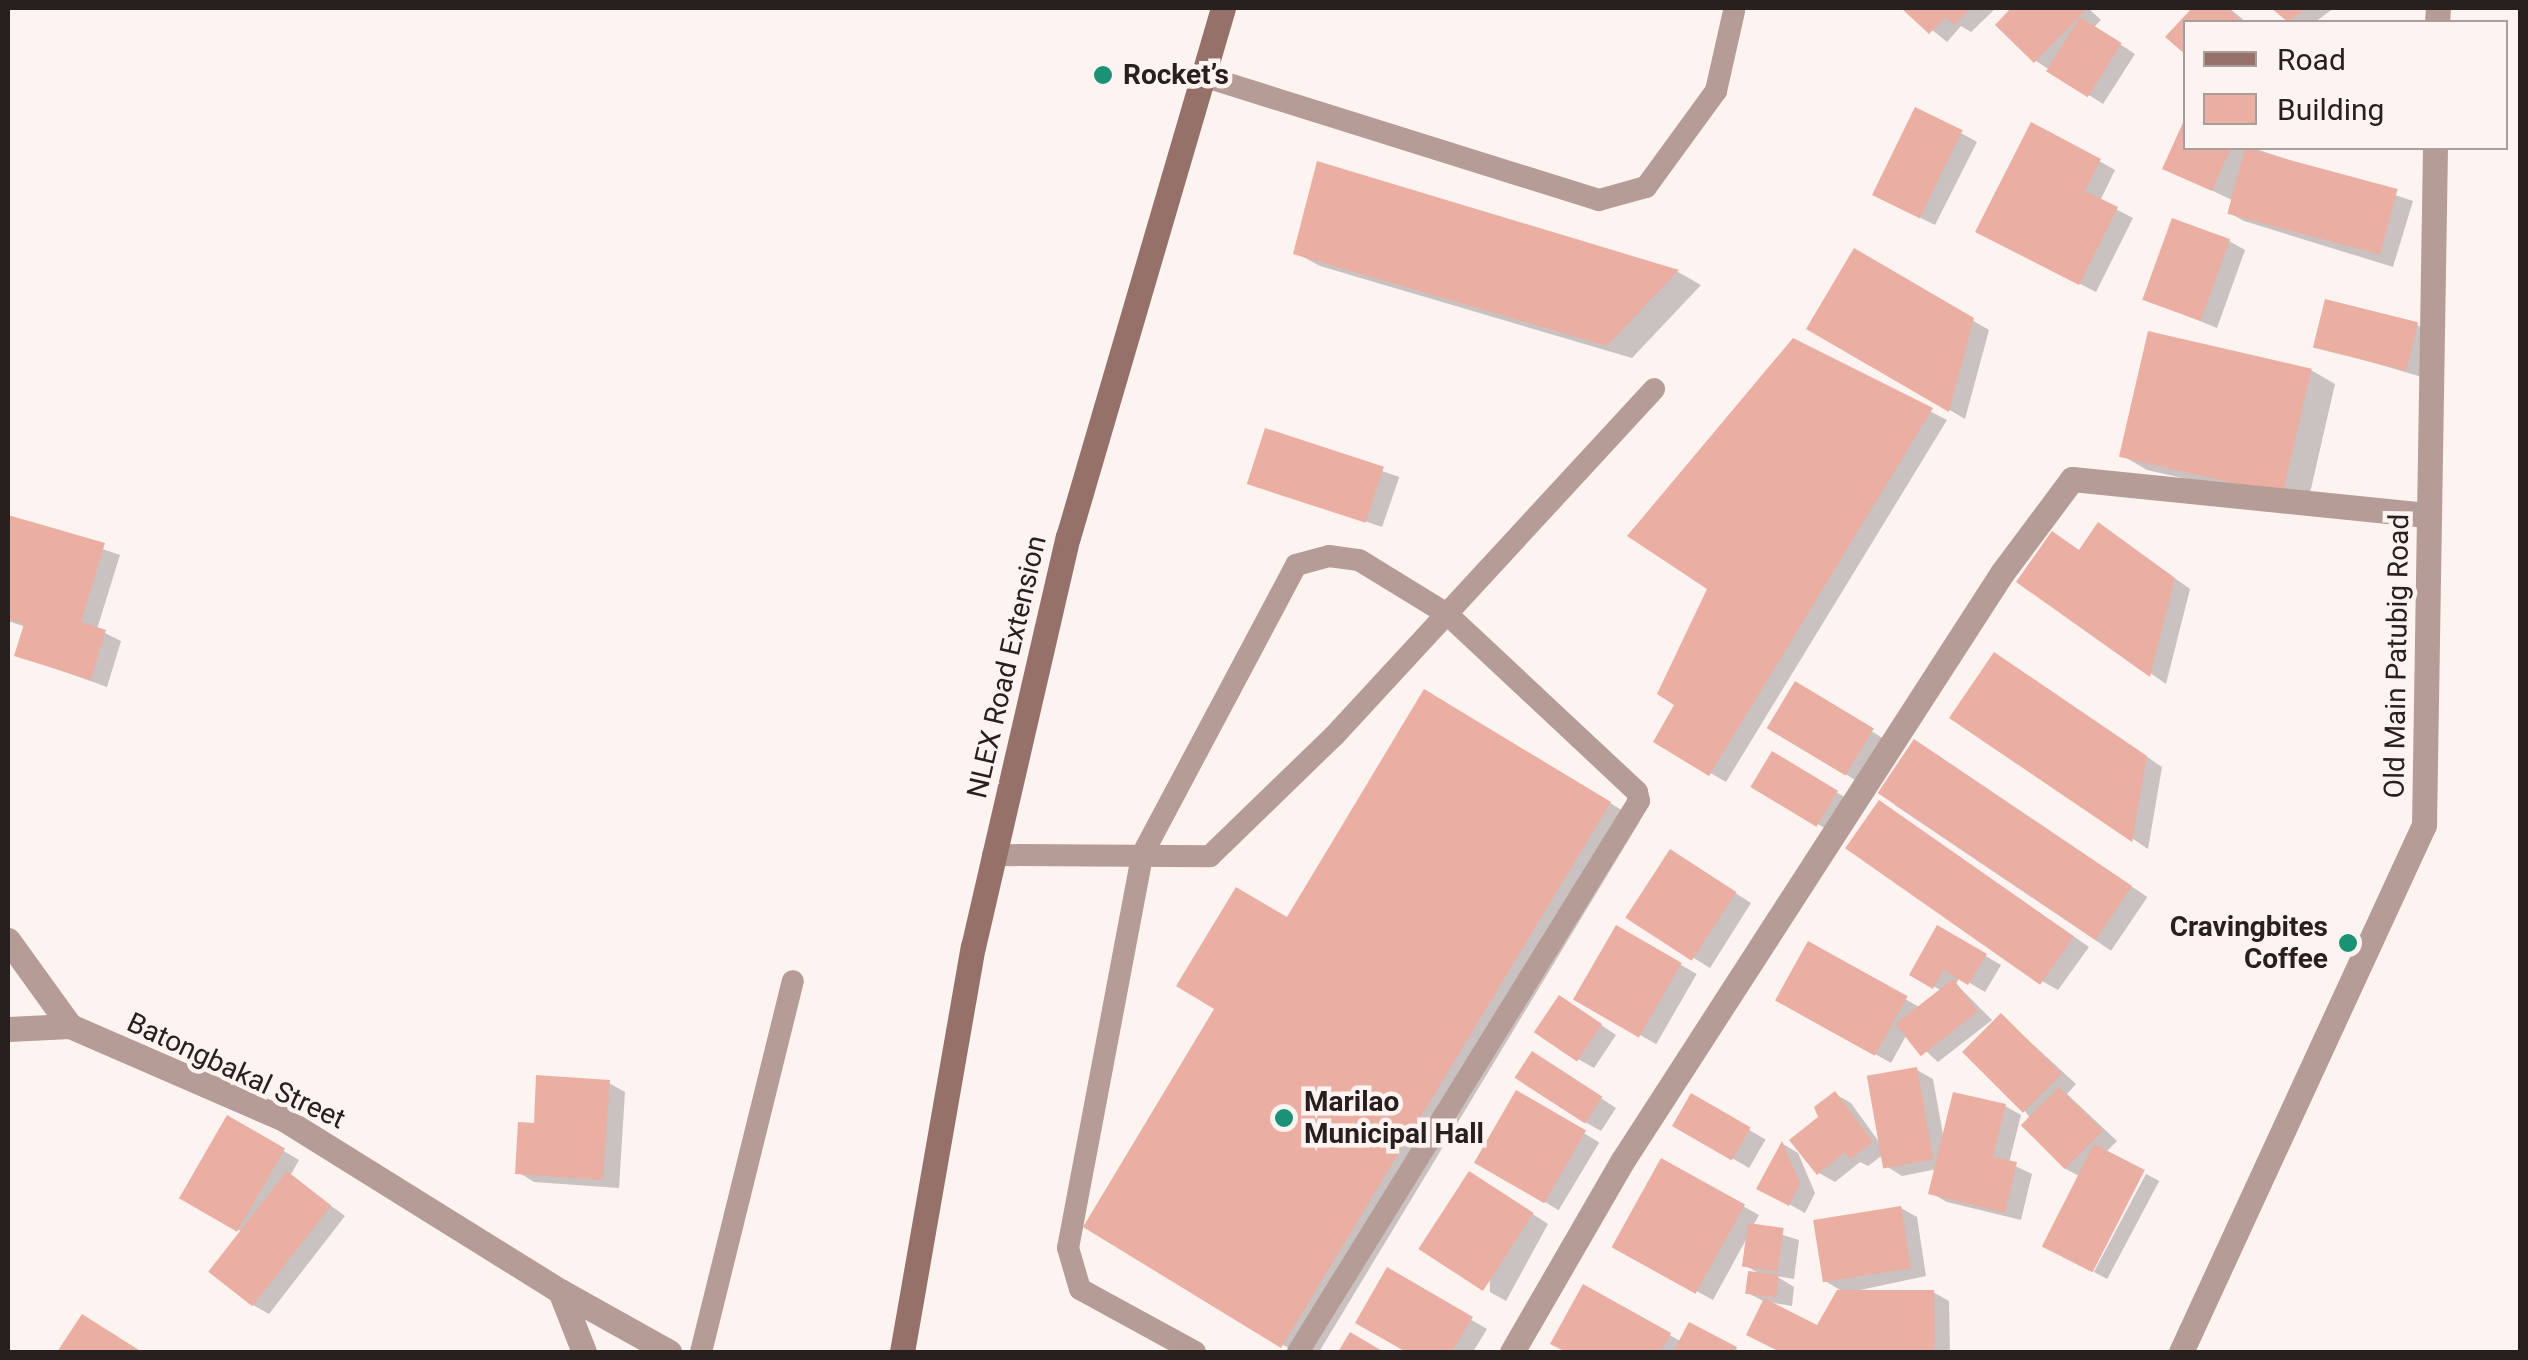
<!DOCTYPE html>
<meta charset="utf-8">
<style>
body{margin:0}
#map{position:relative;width:2528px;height:1360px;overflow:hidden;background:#fdf3f1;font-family:Roboto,sans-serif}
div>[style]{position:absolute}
.shadow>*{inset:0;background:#0003;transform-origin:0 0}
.building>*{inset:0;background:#eaafa2;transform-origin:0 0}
.lane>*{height:22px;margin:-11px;padding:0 11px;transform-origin:11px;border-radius:11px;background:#b69c96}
.street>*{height:25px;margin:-12.5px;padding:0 12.5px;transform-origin:12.5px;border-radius:12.5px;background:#b69c96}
.secondary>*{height:25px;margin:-12.5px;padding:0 12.5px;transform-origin:12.5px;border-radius:12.5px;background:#967169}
.dots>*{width:28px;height:28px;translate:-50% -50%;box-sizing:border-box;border:5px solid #fdf3f1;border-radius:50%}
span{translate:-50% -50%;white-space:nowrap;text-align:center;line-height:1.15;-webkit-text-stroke:9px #fdf3f1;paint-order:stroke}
.poi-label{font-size:28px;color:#28201e;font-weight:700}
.left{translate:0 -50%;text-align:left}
.right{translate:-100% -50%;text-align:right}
.street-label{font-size:28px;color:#28201e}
.frame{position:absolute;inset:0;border:10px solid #28201e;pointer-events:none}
.legend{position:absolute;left:2183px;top:20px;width:325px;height:130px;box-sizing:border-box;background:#fdf3f1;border:2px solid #a89f9d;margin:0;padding:12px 18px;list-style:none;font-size:30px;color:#28201e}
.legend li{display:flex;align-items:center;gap:20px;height:50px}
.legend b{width:50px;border:2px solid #a89f9d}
</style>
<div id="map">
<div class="shadow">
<i style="clip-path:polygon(1905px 8px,1996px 8px,1971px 32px,1961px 26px,1947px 42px)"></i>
<i style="clip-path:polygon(2015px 8px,2088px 8px,2101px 20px,2094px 27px,2135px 54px,2103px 104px,2036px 61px,1998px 25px)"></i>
<i style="clip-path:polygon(2195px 8px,2229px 8px,2246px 22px,2186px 22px,2169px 37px)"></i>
<i style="clip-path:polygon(2275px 8px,2334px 8px,2315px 22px,2287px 22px)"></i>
<i style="clip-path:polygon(1961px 133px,1977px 142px,1935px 225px,1890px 203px)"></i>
<i style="clip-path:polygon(2186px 148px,2253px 148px,2413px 201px,2393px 267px,2244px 221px,2228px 212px,2232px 200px,2165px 168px)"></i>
<i style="clip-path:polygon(2099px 161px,2115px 170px,2100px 201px,2133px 218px,2096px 292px,1994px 240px)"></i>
<i style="clip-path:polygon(1319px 164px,1678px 272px,1701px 285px,1632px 358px,1320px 266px,1296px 253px)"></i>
<i style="clip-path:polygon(2229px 241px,2245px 250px,2217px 328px,2146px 299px)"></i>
<i style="clip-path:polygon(1870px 260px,1989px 330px,1965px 419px,1809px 328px)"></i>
<i style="clip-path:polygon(2417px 325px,2433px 334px,2422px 377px,2316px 346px)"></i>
<i style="clip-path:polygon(1793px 341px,1947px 420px,1726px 782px,1656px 741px,1678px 704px)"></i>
<i style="clip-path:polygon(2311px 370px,2335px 384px,2307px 506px,2147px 470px,2123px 456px)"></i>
<i style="left:1266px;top:431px;width:141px;height:53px;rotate:19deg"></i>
<i style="clip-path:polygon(8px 517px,120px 555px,97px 629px,121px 641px,107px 687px,17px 655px,26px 627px,8px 621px)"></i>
<i style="clip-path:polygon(2114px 535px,2190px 589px,2166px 684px,2019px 581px)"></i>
<i style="clip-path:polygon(2011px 664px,2162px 767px,2148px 849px,1953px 717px)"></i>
<i style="left:1796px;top:684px;width:108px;height:50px;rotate:32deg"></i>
<i style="clip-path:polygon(1455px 710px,1640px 821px,1319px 1352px,1295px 1352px,1086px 1226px,1288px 920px)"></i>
<i style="left:1931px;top:751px;width:261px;height:65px;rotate:34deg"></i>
<i style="left:1773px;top:754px;width:93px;height:37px;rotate:31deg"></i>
<i style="clip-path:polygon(1895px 812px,2089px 947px,2058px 990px,2042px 981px)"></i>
<i style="clip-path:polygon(1686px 861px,1751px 903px,1710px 968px,1629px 918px)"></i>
<i style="left:1617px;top:928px;width:92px;height:81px;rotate:30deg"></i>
<i style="clip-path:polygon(1938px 928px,2001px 965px,1985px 992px,1960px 977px,1956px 984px,1992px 1020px,1938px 1062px,1907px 1034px,1891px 1063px,1778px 999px,1808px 944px,1921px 1008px,1942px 991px,1912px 974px)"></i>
<i style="clip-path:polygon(1576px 1008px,1616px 1035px,1594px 1068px,1578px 1059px)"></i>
<i style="clip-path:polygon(2002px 1016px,2076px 1084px,2067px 1094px,2117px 1141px,2081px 1177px,2064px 1168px,2025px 1111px)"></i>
<i style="clip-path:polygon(1547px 1063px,1616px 1108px,1601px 1131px,1585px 1122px)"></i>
<i style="clip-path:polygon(1917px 1070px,1933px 1079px,1944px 1140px,2005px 1106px,2021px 1115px,2009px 1163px,2032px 1174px,2021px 1220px,1947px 1202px,1931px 1193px,1937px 1169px,1902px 1176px,1886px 1166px,1884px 1154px,1868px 1166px,1860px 1162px,1835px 1182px,1819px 1173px,1821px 1117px,1835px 1094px,1851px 1103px,1882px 1146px)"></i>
<i style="clip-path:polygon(609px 1083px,625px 1092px,619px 1188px,534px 1182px,518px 1172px)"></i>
<i style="left:1517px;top:1093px;width:96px;height:79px;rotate:31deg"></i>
<i style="left:1692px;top:1097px;width:85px;height:33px;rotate:30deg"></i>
<i style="clip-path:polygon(228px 1118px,299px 1160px,290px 1176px,345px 1216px,269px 1314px,253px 1305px,242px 1232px,182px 1197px)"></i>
<i style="clip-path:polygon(1783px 1144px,1798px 1153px,1815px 1193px,1805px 1213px,1760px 1188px)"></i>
<i style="clip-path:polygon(1662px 1161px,1759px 1215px,1753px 1226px,1799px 1240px,1794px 1279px,1776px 1276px,1794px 1287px,1792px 1306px,1768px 1302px,1818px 1329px,1840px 1290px,1825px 1281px,1901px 1208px,1917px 1217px,1926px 1276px,1846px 1293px,1933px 1292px,1949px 1301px,1950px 1352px,1783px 1352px,1749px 1334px,1765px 1302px,1748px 1293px,1762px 1275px,1744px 1265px,1748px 1236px,1713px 1300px,1615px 1246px)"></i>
<i style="left:2146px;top:1174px;width:15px;height:111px;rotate:28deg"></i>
<i style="clip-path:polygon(1486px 1183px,1548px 1224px,1506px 1301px,1490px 1292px)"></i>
<i style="clip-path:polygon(1388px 1271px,1487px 1329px,1473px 1352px,1410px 1352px,1359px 1322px)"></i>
<i style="clip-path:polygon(1584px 1287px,1682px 1342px,1690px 1326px,1742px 1352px,1571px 1352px,1554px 1343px)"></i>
</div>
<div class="building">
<i style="clip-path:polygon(1901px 8px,1971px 8px,1954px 25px,1946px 17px,1929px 34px)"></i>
<i style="clip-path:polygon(2011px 8px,2084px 8px,2086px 10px,2034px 63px,1995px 25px)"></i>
<i style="clip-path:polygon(2192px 8px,2227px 8px,2243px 22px,2186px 22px,2186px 55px,2165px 37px)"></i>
<i style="clip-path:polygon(2271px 8px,2307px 8px,2288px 22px)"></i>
<i style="left:2080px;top:17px;width:49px;height:64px;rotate:32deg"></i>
<i style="left:1915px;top:107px;width:53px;height:98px;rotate:26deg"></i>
<i style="clip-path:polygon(2186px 116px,2186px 148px,2231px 148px,2212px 191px,2162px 169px)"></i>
<i style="clip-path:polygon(2031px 122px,2101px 159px,2085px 191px,2118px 207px,2079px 285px,1975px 232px)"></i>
<i style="left:2245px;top:148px;width:158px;height:68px;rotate:15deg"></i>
<i style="clip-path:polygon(1317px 161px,1679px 270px,1607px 346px,1293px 254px)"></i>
<i style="left:2172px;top:218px;width:62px;height:87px;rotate:20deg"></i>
<i style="clip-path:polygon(1854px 248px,1974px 318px,1949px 412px,1806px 329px)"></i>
<i style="left:2325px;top:299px;width:96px;height:50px;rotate:14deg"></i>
<i style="left:2148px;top:331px;width:168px;height:129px;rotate:13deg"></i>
<i style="clip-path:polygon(1793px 338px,1933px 408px,1709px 776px,1653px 742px,1674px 705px,1657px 694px,1707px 589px,1627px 536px)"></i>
<i style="left:1265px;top:428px;width:125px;height:59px;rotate:18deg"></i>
<i style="clip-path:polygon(8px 515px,105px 543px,81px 622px,106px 630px,91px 680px,14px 656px,24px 624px,8px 619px)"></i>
<i style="clip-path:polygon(2098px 522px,2175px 578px,2150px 677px,2016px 582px,2052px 531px,2079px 550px)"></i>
<i style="clip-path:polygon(1994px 652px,2147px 756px,2132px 842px,1949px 718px)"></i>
<i style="left:1795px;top:681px;width:92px;height:55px;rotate:31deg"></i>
<i style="clip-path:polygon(1424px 689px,1611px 802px,1281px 1348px,1083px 1227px,1214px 1009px,1176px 986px,1236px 887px,1287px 917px)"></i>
<i style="left:1914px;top:739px;width:263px;height:65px;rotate:34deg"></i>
<i style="left:1772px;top:751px;width:77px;height:42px;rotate:31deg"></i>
<i style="left:1879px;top:800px;width:238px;height:59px;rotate:35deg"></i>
<i style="left:1670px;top:849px;width:79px;height:82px;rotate:33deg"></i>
<i style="left:1616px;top:925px;width:76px;height:86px;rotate:30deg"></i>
<i style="clip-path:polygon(1937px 925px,1987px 954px,1968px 985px,1943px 970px,1933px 989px,1909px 975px)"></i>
<i style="left:1808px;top:941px;width:114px;height:68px;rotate:29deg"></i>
<i style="left:1953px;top:979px;width:41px;height:73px;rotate:52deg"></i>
<i style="left:1559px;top:995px;width:52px;height:45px;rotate:34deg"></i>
<i style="left:2001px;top:1013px;width:86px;height:55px;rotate:45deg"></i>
<i style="left:1532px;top:1051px;width:84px;height:32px;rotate:33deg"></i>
<i style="left:1917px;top:1067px;width:94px;height:51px;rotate:80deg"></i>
<i style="clip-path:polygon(536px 1075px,610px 1080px,603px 1180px,515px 1174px,518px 1122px,534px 1123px)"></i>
<i style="left:2059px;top:1087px;width:62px;height:54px;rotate:45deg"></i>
<i style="left:1516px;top:1090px;width:81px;height:84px;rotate:30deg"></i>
<i style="clip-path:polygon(1835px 1091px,1873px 1142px,1850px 1159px,1845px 1152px,1817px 1175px,1789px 1140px,1818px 1117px,1814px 1107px)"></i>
<i style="clip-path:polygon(1953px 1092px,2006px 1104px,1993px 1157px,2017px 1162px,2005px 1213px,1928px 1194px)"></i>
<i style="left:1691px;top:1093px;width:69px;height:38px;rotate:30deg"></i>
<i style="left:227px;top:1115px;width:67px;height:96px;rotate:30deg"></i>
<i style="clip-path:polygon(1782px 1141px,1800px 1183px,1789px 1206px,1756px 1189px)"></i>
<i style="left:2094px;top:1144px;width:57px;height:115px;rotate:27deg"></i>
<i style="left:1661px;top:1158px;width:96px;height:102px;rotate:29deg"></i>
<i style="left:287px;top:1171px;width:56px;height:128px;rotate:38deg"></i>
<i style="left:1469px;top:1171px;width:77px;height:93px;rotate:33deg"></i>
<i style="left:1901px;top:1206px;width:63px;height:89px;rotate:81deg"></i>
<i style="left:1748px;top:1223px;width:36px;height:44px;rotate:8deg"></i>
<i style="clip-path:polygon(1387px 1267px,1473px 1317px,1452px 1352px,1406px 1352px,1355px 1323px)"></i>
<i style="left:1748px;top:1271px;width:31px;height:23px;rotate:7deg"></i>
<i style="clip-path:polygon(1583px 1284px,1671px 1333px,1661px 1352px,1566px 1352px,1550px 1344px)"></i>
<i style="clip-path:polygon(1837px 1290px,1934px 1290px,1935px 1352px,1780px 1352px,1746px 1335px,1764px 1298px,1817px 1325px)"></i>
<i style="clip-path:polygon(82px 1314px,142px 1352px,57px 1352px)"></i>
<i style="clip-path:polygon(1689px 1322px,1737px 1347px,1734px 1352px,1673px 1352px)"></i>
<i style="clip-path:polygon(1350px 1332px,1384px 1352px,1338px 1352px)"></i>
</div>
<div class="lane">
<i style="left:1203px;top:76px;width:415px;rotate:17.4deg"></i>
<i style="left:1599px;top:200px;width:49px;rotate:-15.5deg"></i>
<i style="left:1646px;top:187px;width:119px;rotate:-53.9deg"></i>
<i style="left:1716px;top:91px;width:82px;rotate:-77.3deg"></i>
<i style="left:993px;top:855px;width:217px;rotate:0.3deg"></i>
<i style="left:1210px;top:856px;width:173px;rotate:-44.1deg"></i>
<i style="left:1334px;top:736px;width:472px;rotate:-47.3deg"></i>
<i style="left:701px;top:1352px;width:382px;rotate:-76.1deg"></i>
<i style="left:1195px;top:1352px;width:131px;rotate:-151.3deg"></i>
<i style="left:1080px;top:1289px;width:43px;rotate:-106.3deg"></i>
<i style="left:1068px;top:1248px;width:400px;rotate:-79.3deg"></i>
<i style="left:1142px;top:855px;width:328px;rotate:-62deg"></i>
<i style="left:1296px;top:565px;width:34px;rotate:-15deg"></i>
<i style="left:1329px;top:556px;width:30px;rotate:8deg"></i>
<i style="left:1359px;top:560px;width:103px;rotate:31.5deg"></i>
<i style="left:1447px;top:614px;width:260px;rotate:43.1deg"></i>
<i style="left:1637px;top:792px;width:9px;rotate:77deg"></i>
<i style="left:1639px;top:801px;width:648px;rotate:121.75deg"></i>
</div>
<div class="street">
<i style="left:2437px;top:22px;width:14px;rotate:-86deg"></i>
<i style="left:8px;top:940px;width:106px;rotate:54.2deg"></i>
<i style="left:70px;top:1026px;width:231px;rotate:23.5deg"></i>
<i style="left:282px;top:1118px;width:327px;rotate:31.9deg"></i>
<i style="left:560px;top:1291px;width:66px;rotate:68.5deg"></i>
<i style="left:8px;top:1029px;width:62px;rotate:-2.8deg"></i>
<i style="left:560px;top:1291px;width:125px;rotate:29.2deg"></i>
<i style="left:1512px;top:1352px;width:222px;rotate:-60deg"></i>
<i style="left:1623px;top:1160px;width:699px;rotate:-57.15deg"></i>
<i style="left:2002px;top:573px;width:117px;rotate:-53.3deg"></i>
<i style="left:2072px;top:479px;width:359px;rotate:5.8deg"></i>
<i style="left:2181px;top:1352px;width:580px;rotate:-65.25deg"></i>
<i style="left:2424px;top:825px;width:677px;rotate:-89.07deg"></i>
</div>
<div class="secondary">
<i style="left:902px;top:1352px;width:411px;rotate:-80.1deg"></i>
<i style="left:973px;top:947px;width:421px;rotate:-77deg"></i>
<i style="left:1068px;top:537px;width:551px;rotate:-73.67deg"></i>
</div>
<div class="dots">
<i style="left:1103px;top:75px;background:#199276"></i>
<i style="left:2348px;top:943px;background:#199276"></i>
<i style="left:1284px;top:1118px;background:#199276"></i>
</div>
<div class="poi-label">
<span class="left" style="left:1123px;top:75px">Rocket’s</span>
<span class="right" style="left:2328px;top:943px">Cravingbites<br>Coffee</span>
<span class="left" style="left:1304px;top:1118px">Marilao<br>Municipal Hall</span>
</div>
<div class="street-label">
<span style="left:2397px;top:656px;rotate:-89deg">Old Main Patubig Road</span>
<span style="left:1007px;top:667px;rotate:-77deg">NLEX Road Extension</span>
<span style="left:236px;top:1071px;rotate:25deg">Batongbakal Street</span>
</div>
<div class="frame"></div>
<ul class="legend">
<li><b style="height:12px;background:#967169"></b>Road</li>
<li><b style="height:28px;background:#eaafa2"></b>Building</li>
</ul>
</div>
